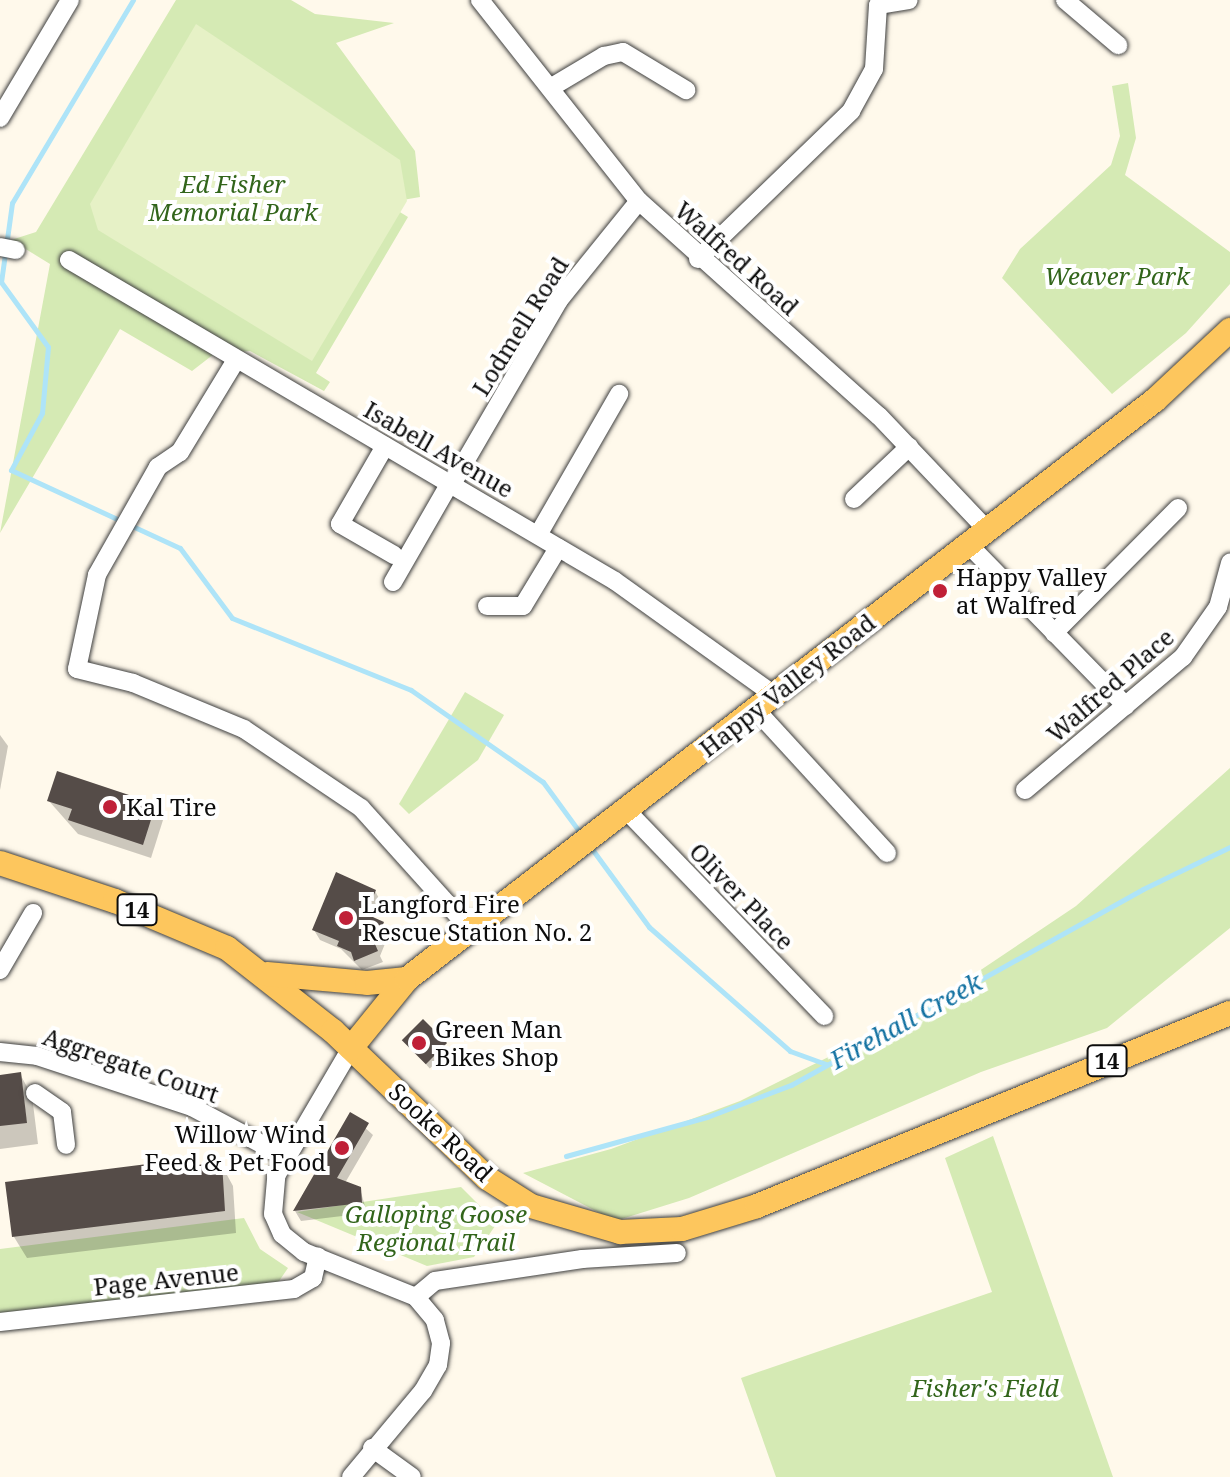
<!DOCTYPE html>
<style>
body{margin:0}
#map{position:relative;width:1230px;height:1477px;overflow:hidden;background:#fff9eb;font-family:"Noto Serif",serif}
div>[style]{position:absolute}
.green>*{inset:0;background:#d5eab4}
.pitch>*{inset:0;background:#e6f1c6}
.shadow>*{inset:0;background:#0003;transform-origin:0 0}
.stream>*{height:5px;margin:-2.5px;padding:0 2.5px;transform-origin:2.5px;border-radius:2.5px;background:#aee4f8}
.building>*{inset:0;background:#554c48;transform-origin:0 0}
.roads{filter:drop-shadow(0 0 2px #3f3f3f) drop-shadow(0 0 2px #3f3f3f)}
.minor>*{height:18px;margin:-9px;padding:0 9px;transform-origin:9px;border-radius:9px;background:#fff}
.major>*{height:24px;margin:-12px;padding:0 12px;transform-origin:12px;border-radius:12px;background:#fdc65d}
.dots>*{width:22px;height:22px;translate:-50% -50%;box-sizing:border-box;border:4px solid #fff;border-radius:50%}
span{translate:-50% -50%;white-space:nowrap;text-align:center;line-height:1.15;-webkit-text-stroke:8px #fff;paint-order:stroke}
.shield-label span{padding:2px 6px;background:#fff;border:2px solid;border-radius:6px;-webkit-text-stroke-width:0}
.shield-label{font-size:22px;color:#0c0c0c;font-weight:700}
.park-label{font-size:24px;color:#32651b;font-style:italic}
.street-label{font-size:24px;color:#0c0c0c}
.poi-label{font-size:24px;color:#0c0c0c}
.left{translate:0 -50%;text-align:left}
.right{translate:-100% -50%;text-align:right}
.water-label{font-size:26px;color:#1271a1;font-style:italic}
</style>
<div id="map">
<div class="green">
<i style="clip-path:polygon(176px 0,291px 0,315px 14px,394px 23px,336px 43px,415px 151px,420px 197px,385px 203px,408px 217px,316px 373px,330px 382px,324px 391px,250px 351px,214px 354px,192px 371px,120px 329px,0 533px,50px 264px,11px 240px,36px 232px)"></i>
<i style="clip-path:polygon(1128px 83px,1136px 138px,1125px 175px,1230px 252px,1230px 284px,1186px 333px,1112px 394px,1002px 278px,1020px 249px,1111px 165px,1120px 136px,1112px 86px)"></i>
<i style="clip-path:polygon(465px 692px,504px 715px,478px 760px,409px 814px,399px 804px)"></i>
<i style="clip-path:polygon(1230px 768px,1230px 928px,1107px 1028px,981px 1072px,689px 1198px,615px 1221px,523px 1173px,611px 1149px,740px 1101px,915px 1014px,1076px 906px)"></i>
<i style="clip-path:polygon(993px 1136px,1113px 1477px,776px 1477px,741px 1378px,992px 1292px,945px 1158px)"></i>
<i style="clip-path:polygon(461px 1187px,497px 1223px,474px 1257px,427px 1266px,297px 1212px)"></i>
<i style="clip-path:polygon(244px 1218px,260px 1249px,288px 1268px,275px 1287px,0 1321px,0 1249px)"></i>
</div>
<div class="pitch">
<i style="clip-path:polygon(196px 24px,400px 160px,407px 201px,312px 361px,98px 230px,90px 204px)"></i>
</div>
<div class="shadow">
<i style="clip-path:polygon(0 735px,8px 746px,0 790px)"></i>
<i style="clip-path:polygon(49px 801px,155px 806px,163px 820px,151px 858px,78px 834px)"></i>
<i style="clip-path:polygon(375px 891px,381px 902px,373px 919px,389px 934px,380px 956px,383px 962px,362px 970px,341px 949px,320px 940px,314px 930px)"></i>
<i style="left:423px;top:1022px;width:39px;height:26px;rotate:48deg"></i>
<i style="clip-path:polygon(20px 1074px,32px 1096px,38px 1144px,0 1149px,0 1077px)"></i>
<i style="clip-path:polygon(351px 1115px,373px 1135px,345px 1183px,360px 1189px,367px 1213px,301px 1221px,295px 1211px)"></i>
<i style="clip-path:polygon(170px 1164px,173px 1170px,221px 1164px,233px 1186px,236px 1233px,27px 1258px,14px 1237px,7px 1184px)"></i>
</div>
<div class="stream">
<i style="left:133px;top:0;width:236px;rotate:120.8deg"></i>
<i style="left:12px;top:203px;width:80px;rotate:97.9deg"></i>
<i style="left:1px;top:282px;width:80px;rotate:54.1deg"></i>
<i style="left:48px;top:347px;width:66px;rotate:95.2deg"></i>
<i style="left:42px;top:413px;width:65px;rotate:118.5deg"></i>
<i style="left:11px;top:470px;width:186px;rotate:24.8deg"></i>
<i style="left:180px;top:548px;width:87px;rotate:53.4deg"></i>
<i style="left:232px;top:618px;width:193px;rotate:21.9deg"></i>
<i style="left:411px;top:690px;width:161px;rotate:34.9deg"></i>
<i style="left:543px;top:782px;width:64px;rotate:53.8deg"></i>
<i style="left:589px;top:845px;width:102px;rotate:53.8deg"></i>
<i style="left:649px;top:927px;width:188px;rotate:41.3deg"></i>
<i style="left:790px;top:1051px;width:38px;rotate:20deg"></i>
<i style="left:566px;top:1156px;width:146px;rotate:-15.5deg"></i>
<i style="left:707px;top:1117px;width:90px;rotate:-20.9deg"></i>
<i style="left:791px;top:1085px;width:403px;rotate:-29.1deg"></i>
<i style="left:1143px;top:889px;width:97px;rotate:-25.8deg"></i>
</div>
<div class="building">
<i style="clip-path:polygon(57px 771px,156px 804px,143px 845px,68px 820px,72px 809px,47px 801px)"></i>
<i style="clip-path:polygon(336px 872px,376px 890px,366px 914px,384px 922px,375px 944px,378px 951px,354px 961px,351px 952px,337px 946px,339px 941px,312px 930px)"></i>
<i style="left:423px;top:1019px;width:34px;height:30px;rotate:45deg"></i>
<i style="clip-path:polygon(21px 1072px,27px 1123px,0 1126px,0 1075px)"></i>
<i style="clip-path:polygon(350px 1112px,369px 1123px,337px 1178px,361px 1187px,362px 1203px,293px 1211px)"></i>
<i style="clip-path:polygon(171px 1161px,172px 1168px,222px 1162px,225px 1211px,12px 1237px,5px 1182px)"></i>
</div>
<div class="roads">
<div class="minor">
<i style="left:480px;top:0;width:256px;rotate:51.7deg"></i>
<i style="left:639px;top:201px;width:322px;rotate:41.9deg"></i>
<i style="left:879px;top:416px;width:157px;rotate:46.5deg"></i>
<i style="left:1065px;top:0;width:70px;rotate:40.3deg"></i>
<i style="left:878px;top:5px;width:31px;rotate:-9deg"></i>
<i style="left:550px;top:88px;width:63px;rotate:-30.7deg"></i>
<i style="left:604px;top:56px;width:19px;rotate:-12deg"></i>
<i style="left:623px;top:52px;width:74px;rotate:31.1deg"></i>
<i style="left:0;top:118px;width:137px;rotate:-59.3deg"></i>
<i style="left:0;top:247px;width:16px;rotate:11deg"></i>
<i style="left:698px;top:259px;width:213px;rotate:-44deg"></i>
<i style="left:851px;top:111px;width:48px;rotate:-61.3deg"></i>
<i style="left:874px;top:69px;width:64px;rotate:-86.4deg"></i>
<i style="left:69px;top:260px;width:633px;rotate:30.45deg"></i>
<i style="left:615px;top:581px;width:196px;rotate:35.6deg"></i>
<i style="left:236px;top:360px;width:108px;rotate:121.3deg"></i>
<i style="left:180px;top:452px;width:27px;rotate:146deg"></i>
<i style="left:158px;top:467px;width:124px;rotate:119.5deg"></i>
<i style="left:97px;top:575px;width:96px;rotate:102deg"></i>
<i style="left:77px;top:669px;width:58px;rotate:14deg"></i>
<i style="left:133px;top:683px;width:120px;rotate:22.5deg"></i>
<i style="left:244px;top:729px;width:141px;rotate:34deg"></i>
<i style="left:361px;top:808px;width:164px;rotate:48deg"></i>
<i style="left:385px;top:446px;width:90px;rotate:120deg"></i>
<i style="left:340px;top:524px;width:62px;rotate:29.9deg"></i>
<i style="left:452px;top:484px;width:213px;rotate:-59.8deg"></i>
<i style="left:559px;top:300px;width:127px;rotate:-51.1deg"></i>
<i style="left:854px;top:499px;width:76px;rotate:-43.4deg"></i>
<i style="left:538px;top:535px;width:163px;rotate:-60.1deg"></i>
<i style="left:968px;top:544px;width:226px;rotate:45.7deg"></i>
<i style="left:393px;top:582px;width:114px;rotate:-60.1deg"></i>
<i style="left:487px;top:606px;width:36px"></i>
<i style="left:523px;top:606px;width:68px;rotate:-58.9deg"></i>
<i style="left:1054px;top:633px;width:176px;rotate:-45.2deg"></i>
<i style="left:756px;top:710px;width:194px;rotate:47.5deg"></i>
<i style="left:1025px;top:790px;width:207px;rotate:-40.1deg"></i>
<i style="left:1183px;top:657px;width:61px;rotate:-55deg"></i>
<i style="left:1218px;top:607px;width:46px;rotate:-74.7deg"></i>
<i style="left:626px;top:810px;width:286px;rotate:46.1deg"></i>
<i style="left:0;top:970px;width:66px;rotate:-59.9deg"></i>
<i style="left:0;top:1052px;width:37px;rotate:6deg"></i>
<i style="left:37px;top:1056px;width:163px;rotate:18.2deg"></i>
<i style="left:192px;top:1107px;width:106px;rotate:28deg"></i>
<i style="left:35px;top:1093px;width:33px;rotate:35deg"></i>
<i style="left:62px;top:1112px;width:33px;rotate:83deg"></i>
<i style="left:416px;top:1297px;width:25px;rotate:-40deg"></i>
<i style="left:435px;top:1281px;width:149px;rotate:-8.5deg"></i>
<i style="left:582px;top:1259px;width:95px;rotate:-3.6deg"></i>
<i style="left:0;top:1322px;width:296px;rotate:-6.4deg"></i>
<i style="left:294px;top:1289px;width:22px;rotate:-30deg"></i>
<i style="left:313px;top:1278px;width:22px;rotate:-77deg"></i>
<i style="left:372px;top:1448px;width:49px;rotate:35.9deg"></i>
<i style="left:351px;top:1477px;width:112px;rotate:-50.1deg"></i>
<i style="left:423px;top:1391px;width:30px;rotate:-60deg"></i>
<i style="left:438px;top:1365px;width:22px;rotate:-82deg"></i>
<i style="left:441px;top:1343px;width:24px;rotate:-105deg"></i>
<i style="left:435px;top:1320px;width:30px;rotate:-130deg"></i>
<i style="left:416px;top:1297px;width:121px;rotate:-158.1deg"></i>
<i style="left:304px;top:1252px;width:28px;rotate:-141deg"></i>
<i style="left:282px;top:1234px;width:22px;rotate:-114deg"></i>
<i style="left:273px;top:1214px;width:38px;rotate:-85deg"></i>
<i style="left:276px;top:1176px;width:148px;rotate:-59.6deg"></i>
</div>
<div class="major">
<i style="left:0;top:863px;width:121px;rotate:18.3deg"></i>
<i style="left:115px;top:901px;width:121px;rotate:22.8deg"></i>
<i style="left:227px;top:948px;width:135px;rotate:38.1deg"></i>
<i style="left:333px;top:1031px;width:213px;rotate:43.7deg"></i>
<i style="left:487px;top:1178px;width:52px;rotate:32.5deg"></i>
<i style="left:531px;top:1206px;width:93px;rotate:16.3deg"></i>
<i style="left:620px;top:1232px;width:62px;rotate:-2.8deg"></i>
<i style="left:682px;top:1229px;width:78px;rotate:-17deg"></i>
<i style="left:757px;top:1206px;width:511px;rotate:-22.2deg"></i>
<i style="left:267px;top:974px;width:100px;rotate:5.1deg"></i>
<i style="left:367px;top:983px;width:40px;rotate:-5.7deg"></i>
<i style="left:351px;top:1048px;width:89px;rotate:-50.9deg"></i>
<i style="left:407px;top:979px;width:946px;rotate:-37.74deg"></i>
<i style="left:1155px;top:400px;width:103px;rotate:-43deg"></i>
</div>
</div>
<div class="dots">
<i style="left:940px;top:591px;background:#c02038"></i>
<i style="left:110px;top:807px;background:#c02038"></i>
<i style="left:346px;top:918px;background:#c02038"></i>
<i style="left:419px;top:1043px;background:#c02038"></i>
<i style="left:342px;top:1148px;background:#c02038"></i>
</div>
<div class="shield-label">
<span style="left:137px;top:910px">14</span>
<span style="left:1107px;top:1061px">14</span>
</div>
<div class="park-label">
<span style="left:233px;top:198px">Ed Fisher<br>Memorial Park</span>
<span style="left:1117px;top:276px">Weaver Park</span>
<span style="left:436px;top:1228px">Galloping Goose<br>Regional Trail</span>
<span style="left:985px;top:1388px">Fisher's Field</span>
</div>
<div class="street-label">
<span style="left:737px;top:258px;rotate:42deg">Walfred Road</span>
<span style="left:520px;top:326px;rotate:-58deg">Lodmell Road</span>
<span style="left:439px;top:449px;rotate:30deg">Isabell Avenue</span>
<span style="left:787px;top:685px;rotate:-38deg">Happy Valley Road</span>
<span style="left:1110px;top:685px;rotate:-41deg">Walfred Place</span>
<span style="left:742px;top:896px;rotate:46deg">Oliver Place</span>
<span style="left:131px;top:1065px;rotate:19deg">Aggregate Court</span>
<span style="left:441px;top:1132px;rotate:43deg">Sooke Road</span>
<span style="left:166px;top:1279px;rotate:-6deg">Page Avenue</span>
</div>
<div class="poi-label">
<span class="left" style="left:956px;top:591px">Happy Valley<br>at Walfred</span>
<span class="left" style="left:126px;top:807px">Kal Tire</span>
<span class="left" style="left:362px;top:918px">Langford Fire<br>Rescue Station No. 2</span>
<span class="left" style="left:435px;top:1043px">Green Man<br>Bikes Shop</span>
<span class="right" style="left:326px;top:1148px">Willow Wind<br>Feed &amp; Pet Food</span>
</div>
<div class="water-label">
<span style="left:906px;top:1021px;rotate:-29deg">Firehall Creek</span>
</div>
</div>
